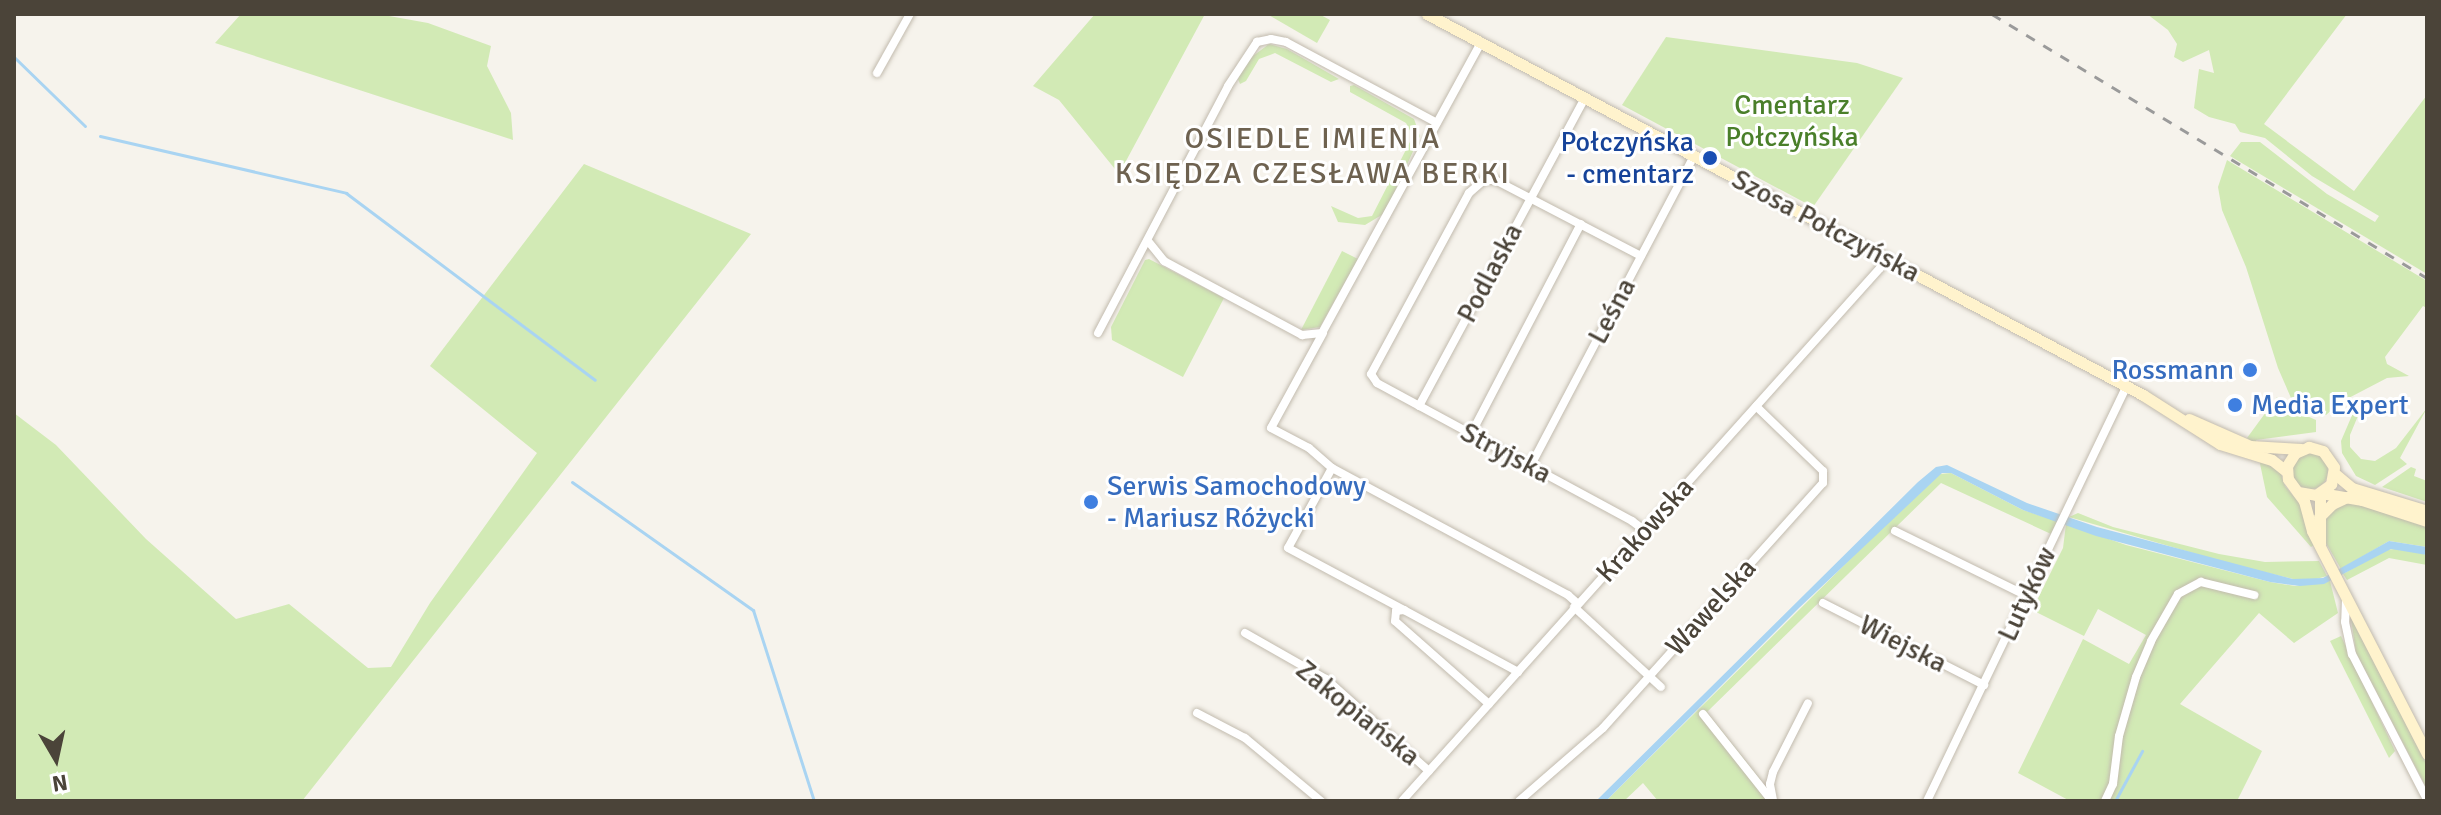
<!DOCTYPE html>
<meta charset="utf-8">
<style>
body{margin:0}
#map{position:relative;width:2441px;height:815px;overflow:hidden;background:#f6f3ec;font-family:Signika,sans-serif}
div>[style]{position:absolute}
.green>*{inset:0;background:#d2eab5}
.round{border-radius:50%}
.water>*{inset:0;background:#a9d4f2}
.stream>*{height:3px;margin:-1.5px;padding:0 1.5px;transform-origin:1.5px;border-radius:1.5px;background:#a9d4f2}
.roads{filter:drop-shadow(0 0 2px #c2bbae) drop-shadow(0 0 2px #c2bbae)}
.street>*{height:8px;margin:-4px;padding:0 4px;transform-origin:4px;border-radius:4px;background:#fff}
.secondary>*{height:11px;margin:-5.5px;padding:0 5.5px;transform-origin:5.5px;border-radius:5.5px;background:#fff3cd}
.rail>*{height:3px;margin-top:-1.5px;transform-origin:0;background:repeating-linear-gradient(90deg,#9a9a9a 0 10px,transparent 0 20px)}
.dots>*{width:22px;height:22px;translate:-50% -50%;box-sizing:border-box;border:4px solid #fff;border-radius:50%}
span{translate:-50% -50%;white-space:nowrap;text-align:center;line-height:1.15;-webkit-text-stroke:6px #fff;paint-order:stroke}
.park-label{font-size:28px;color:#4a7f2a}
.transit-label{font-size:28px;color:#164399}
.right{translate:-100% -50%;text-align:right}
.street-label{font-size:28px;color:#4b4439}
.shop-label{font-size:28px;color:#366cbe}
.left{translate:0 -50%;text-align:left}
.neighbourhood-label{font-size:30px;color:#6e6250;letter-spacing:2px}
.frame{position:absolute;inset:0;border:16px solid #4b4439;pointer-events:none}
.north{position:absolute;left:16px;top:719px;width:80px;height:80px;-webkit-text-stroke:6px #fff;paint-order:stroke;rotate:171deg;font-size:22px;font-weight:700;line-height:32px;text-align:center;color:#4b4439}
.north::after{content:'';display:block;margin:auto;width:28px;height:36px;background:#4b4439;clip-path:polygon(50% 0,100% 100%,50% 72%,0 100%)}
</style>
<div id="map">
<div class="green">
<i style="clip-path:polygon(241px 14px,378px 14px,428px 23px,491px 46px,487px 66px,511px 113px,513px 140px,215px 43px)"></i>
<i style="clip-path:polygon(1095px 14px,1205px 14px,1119px 174px,1059px 100px,1033px 86px)"></i>
<i style="clip-path:polygon(1267px 14px,1319px 14px,1330px 20px,1317px 43px)"></i>
<i style="clip-path:polygon(2147px 14px,2347px 14px,2264px 124px,2354px 191px,2427px 95px,2427px 274px,2230px 156px,2241px 142px,2260px 142px,2327px 194px,2375px 222px,2379px 216px,2312px 176px,2265px 138px,2240px 132px,2235px 124px,2209px 117px,2194px 108px,2199px 69px,2214px 73px,2209px 50px,2183px 62px,2174px 57px,2177px 44px,2168px 30px)"></i>
<i style="clip-path:polygon(1666px 37px,1857px 63px,1903px 78px,1813px 207px,1622px 105px)"></i>
<i style="clip-path:polygon(1269px 44px,1287px 49px,1339px 79px,1331px 82px,1275px 53px,1259px 59px,1246px 81px,1240px 84px,1238px 79px,1249px 59px)"></i>
<i style="clip-path:polygon(1354px 85px,1414px 119px,1420px 136px,1385px 213px,1365px 225px,1338px 222px,1331px 206px,1358px 218px,1372px 216px,1413px 136px,1406px 123px,1350px 92px,1350px 86px)"></i>
<i style="clip-path:polygon(2227px 160px,2427px 281px,2427px 308px,2423px 306px,2385px 357px,2387px 364px,2409px 376px,2387px 378px,2341px 402px,2326px 415px,2291px 398px,2278px 368px,2246px 267px,2222px 210px,2218px 187px)"></i>
<i style="clip-path:polygon(584px 164px,751px 234px,302px 801px,14px 801px,14px 413px,56px 445px,146px 539px,236px 619px,289px 604px,368px 668px,391px 667px,430px 603px,537px 453px,430px 366px)"></i>
<i style="clip-path:polygon(1342px 251px,1358px 259px,1320px 327px,1301px 330px)"></i>
<i style="clip-path:polygon(1149px 259px,1224px 298px,1183px 377px,1112px 340px,1111px 327px,1145px 260px)"></i>
<i style="clip-path:polygon(2277px 397px,2284px 403px,2281px 416px,2298px 412px,2316px 420px,2316px 432px,2256px 440px,2255px 444px,2247px 438px)"></i>
<i style="clip-path:polygon(2427px 408px,2400px 458px,2407px 464px,2375px 485px,2356px 476px,2342px 453px,2341px 441px,2353px 413px,2360px 411px,2350px 435px,2350px 447px,2361px 459px,2375px 461px,2396px 448px)"></i>
<i class="round" style="left:2292px;top:453px;width:36px;height:36px"></i>
<i style="clip-path:polygon(2259px 459px,2280px 471px,2285px 486px,2301px 505px,2314px 545px,2311px 547px,2267px 497px)"></i>
<i style="clip-path:polygon(2411px 467px,2416px 469px,2414px 476px,2427px 481px,2427px 502px,2382px 487px)"></i>
<i style="clip-path:polygon(1951px 473px,2023px 510px,2057px 521px,2051px 534px,1941px 483px,1707px 712px,1761px 780px,1756px 787px,1767px 801px,1658px 801px,1643px 783px,1624px 801px,1606px 801px,1915px 495px,1940px 474px)"></i>
<i style="clip-path:polygon(2351px 502px,2427px 524px,2427px 547px,2389px 541px,2341px 569px,2326px 543px,2325px 520px,2337px 505px)"></i>
<i style="clip-path:polygon(2078px 513px,2113px 527px,2219px 554px,2265px 562px,2319px 561px,2327px 576px,2313px 580px,2293px 579px,2234px 565px,2069px 517px)"></i>
<i style="clip-path:polygon(2066px 524px,2126px 545px,2270px 582px,2295px 586px,2330px 581px,2338px 613px,2294px 643px,2259px 613px,2180px 704px,2262px 751px,2237px 801px,2070px 801px,2018px 773px,2083px 639px,2129px 664px,2146px 635px,2098px 609px,2084px 636px,2032px 610px,2063px 548px)"></i>
<i style="clip-path:polygon(2404px 548px,2427px 555px,2427px 565px,2389px 558px,2347px 580px,2343px 574px,2385px 550px)"></i>
<i style="clip-path:polygon(2351px 618px,2427px 765px,2427px 789px,2356px 653px)"></i>
<i style="clip-path:polygon(2341px 636px,2395px 751px,2389px 758px,2330px 641px)"></i>
</div>
<div class="water">
<i style="clip-path:polygon(1947px 465px,2027px 503px,2097px 527px,2293px 579px,2323px 578px,2389px 541px,2427px 547px,2427px 555px,2391px 549px,2324px 584px,2300px 586px,2270px 582px,2096px 536px,2023px 510px,1951px 473px,1942px 473px,1799px 608px,1606px 801px,1596px 801px,1918px 482px,1936px 467px)"></i>
</div>
<div class="stream">
<i style="left:14px;top:57px;width:99px;rotate:44.2deg"></i>
<i style="left:100px;top:136px;width:253px;rotate:13deg"></i>
<i style="left:346px;top:193px;width:311px;rotate:36.9deg"></i>
<i style="left:572px;top:482px;width:222px;rotate:35.3deg"></i>
<i style="left:753px;top:610px;width:201px;rotate:72.3deg"></i>
<i style="left:2115px;top:801px;width:57px;rotate:-61.6deg"></i>
</div>
<div class="roads">
<div class="street">
<i style="left:877px;top:73px;width:68px;rotate:-60.8deg"></i>
<i style="left:1148px;top:241px;width:26px;rotate:51deg"></i>
<i style="left:1164px;top:261px;width:157px;rotate:28.2deg"></i>
<i style="left:1302px;top:335px;width:20px;rotate:-6deg"></i>
<i style="left:1322px;top:333px;width:332px;rotate:-61.3deg"></i>
<i style="left:1641px;top:256px;width:165px;rotate:-152.5deg"></i>
<i style="left:1495px;top:180px;width:11px;rotate:180deg"></i>
<i style="left:1484px;top:180px;width:20px;rotate:139deg"></i>
<i style="left:1469px;top:193px;width:206px;rotate:118.4deg"></i>
<i style="left:1371px;top:374px;width:11px;rotate:56deg"></i>
<i style="left:1377px;top:383px;width:290px;rotate:28.4deg"></i>
<i style="left:1632px;top:521px;width:15px;rotate:37deg"></i>
<i style="left:1098px;top:333px;width:279px;rotate:-62.2deg"></i>
<i style="left:1228px;top:86px;width:53px;rotate:-56.6deg"></i>
<i style="left:1257px;top:42px;width:14px;rotate:-12deg"></i>
<i style="left:1271px;top:39px;width:15px;rotate:11deg"></i>
<i style="left:1286px;top:42px;width:171px;rotate:28.2deg"></i>
<i style="left:1323px;top:333px;width:108px;rotate:118.7deg"></i>
<i style="left:1271px;top:428px;width:43px;rotate:27.8deg"></i>
<i style="left:1309px;top:448px;width:30px;rotate:41deg"></i>
<i style="left:1332px;top:468px;width:268px;rotate:28.3deg"></i>
<i style="left:1568px;top:595px;width:13px;rotate:42deg"></i>
<i style="left:1419px;top:406px;width:350px;rotate:-61.7deg"></i>
<i style="left:1471px;top:434px;width:237px;rotate:-62.4deg"></i>
<i style="left:1530px;top:467px;width:352px;rotate:-62.2deg"></i>
<i style="left:1332px;top:468px;width:91px;rotate:118.8deg"></i>
<i style="left:1288px;top:548px;width:132px;rotate:28.1deg"></i>
<i style="left:1895px;top:531px;width:147px;rotate:26.2deg"></i>
<i style="left:2346px;top:599px;width:23px;rotate:92deg"></i>
<i style="left:2345px;top:622px;width:33px;rotate:78deg"></i>
<i style="left:2352px;top:654px;width:163px;rotate:62.7deg"></i>
<i style="left:1823px;top:603px;width:181px;rotate:27deg"></i>
<i style="left:1574px;top:607px;width:118px;rotate:42.6deg"></i>
<i style="left:1245px;top:633px;width:93px;rotate:29.6deg"></i>
<i style="left:1326px;top:679px;width:138px;rotate:41.8deg"></i>
<i style="left:1489px;top:704px;width:125px;rotate:-138.6deg"></i>
<i style="left:1395px;top:621px;width:10px;rotate:-84deg"></i>
<i style="left:1396px;top:611px;width:8px;rotate:-7deg"></i>
<i style="left:1404px;top:610px;width:130px;rotate:28.5deg"></i>
<i style="left:1197px;top:713px;width:54px;rotate:27.5deg"></i>
<i style="left:1245px;top:738px;width:99px;rotate:39.7deg"></i>
<i style="left:1703px;top:714px;width:111px;rotate:51.6deg"></i>
<i style="left:1773px;top:800px;width:16px;rotate:-101deg"></i>
<i style="left:1770px;top:784px;width:12px;rotate:-76deg"></i>
<i style="left:1773px;top:772px;width:77px;rotate:-63.1deg"></i>
<i style="left:1402px;top:801px;width:716px;rotate:-48.11deg"></i>
<i style="left:1880px;top:268px;width:12px;rotate:-66deg"></i>
<i style="left:1519px;top:801px;width:111px;rotate:-41deg"></i>
<i style="left:1603px;top:728px;width:329px;rotate:-48.1deg"></i>
<i style="left:1823px;top:483px;width:12px;rotate:-90deg"></i>
<i style="left:1823px;top:471px;width:93px;rotate:-135.9deg"></i>
<i style="left:1927px;top:801px;width:461px;rotate:-64.3deg"></i>
<i style="left:2105px;top:801px;width:19px;rotate:-65deg"></i>
<i style="left:2113px;top:784px;width:48px;rotate:-82.9deg"></i>
<i style="left:2119px;top:736px;width:61px;rotate:-73.9deg"></i>
<i style="left:2136px;top:677px;width:39px;rotate:-67deg"></i>
<i style="left:2151px;top:641px;width:54px;rotate:-60.1deg"></i>
<i style="left:2178px;top:594px;width:26px;rotate:-28deg"></i>
<i style="left:2201px;top:582px;width:55px;rotate:13.8deg"></i>
</div>
<div class="secondary">
<i style="left:1427px;top:14px;width:811px;rotate:28.02deg"></i>
<i style="left:2143px;top:395px;width:91px;rotate:32.5deg"></i>
<i style="left:2220px;top:444px;width:54px;rotate:17.1deg"></i>
<i style="left:2272px;top:460px;width:18px;rotate:38deg"></i>
<i style="left:2189px;top:419px;width:67px;rotate:23.9deg"></i>
<i style="left:2250px;top:446px;width:51px;rotate:3.4deg"></i>
<i style="left:2334px;top:473px;width:23px;rotate:40deg"></i>
<i style="left:2352px;top:488px;width:78px;rotate:17deg"></i>
<i style="left:2298px;top:492px;width:18px;rotate:9deg"></i>
<i style="left:2316px;top:495px;width:19px;rotate:-36deg"></i>
<i style="left:2331px;top:484px;width:17px;rotate:-80deg"></i>
<i style="left:2334px;top:467px;width:19px;rotate:-125deg"></i>
<i style="left:2323px;top:451px;width:15px;rotate:-164deg"></i>
<i style="left:2309px;top:447px;width:15px;rotate:157deg"></i>
<i style="left:2295px;top:453px;width:15px;rotate:122deg"></i>
<i style="left:2287px;top:466px;width:13px;rotate:86deg"></i>
<i style="left:2288px;top:479px;width:27px;rotate:54deg"></i>
<i style="left:2304px;top:501px;width:31px;rotate:75deg"></i>
<i style="left:2312px;top:531px;width:251px;rotate:62.7deg"></i>
<i style="left:2321px;top:493px;width:42px;rotate:9.7deg"></i>
<i style="left:2362px;top:500px;width:68px;rotate:17.9deg"></i>
<i style="left:2319px;top:517px;width:18px;rotate:-45deg"></i>
<i style="left:2332px;top:504px;width:17px;rotate:-25deg"></i>
<i style="left:2320px;top:544px;width:51px;rotate:-90deg"></i>
</div>
</div>
<div class="rail">
<i style="left:1992px;top:14px;width:509px;rotate:31.25deg"></i>
</div>
<div class="dots">
<i style="left:1710px;top:158px;background:#1a4fb4"></i>
<i style="left:2250px;top:370px;background:#3f7fe0"></i>
<i style="left:2235px;top:405px;background:#3f7fe0"></i>
<i style="left:1091px;top:502px;background:#3f7fe0"></i>
</div>
<div class="park-label">
<span style="left:1792px;top:121px">Cmentarz<br>Połczyńska</span>
</div>
<div class="transit-label">
<span class="right" style="left:1694px;top:158px">Połczyńska<br>- cmentarz</span>
</div>
<div class="street-label">
<span style="left:1826px;top:226px;rotate:28deg">Szosa Połczyńska</span>
<span style="left:1490px;top:273px;rotate:-62deg">Podlaska</span>
<span style="left:1612px;top:311px;rotate:-62deg">Leśna</span>
<span style="left:1506px;top:453px;rotate:28deg">Stryjska</span>
<span style="left:1645px;top:530px;rotate:-48deg">Krakowska</span>
<span style="left:2027px;top:594px;rotate:-65deg">Lutyków</span>
<span style="left:1711px;top:607px;rotate:-48deg">Wawelska</span>
<span style="left:1903px;top:644px;rotate:27deg">Wiejska</span>
<span style="left:1358px;top:713px;rotate:39deg">Zakopiańska</span>
</div>
<div class="shop-label">
<span class="right" style="left:2234px;top:370px">Rossmann</span>
<span class="left" style="left:2251px;top:405px">Media Expert</span>
<span class="left" style="left:1107px;top:502px">Serwis Samochodowy<br>- Mariusz Różycki</span>
</div>
<div class="neighbourhood-label">
<span style="left:1313px;top:156px">OSIEDLE IMIENIA<br>KSIĘDZA CZESŁAWA BERKI</span>
</div>
<div class="frame"></div>
<div class="north">N</div>
</div>
